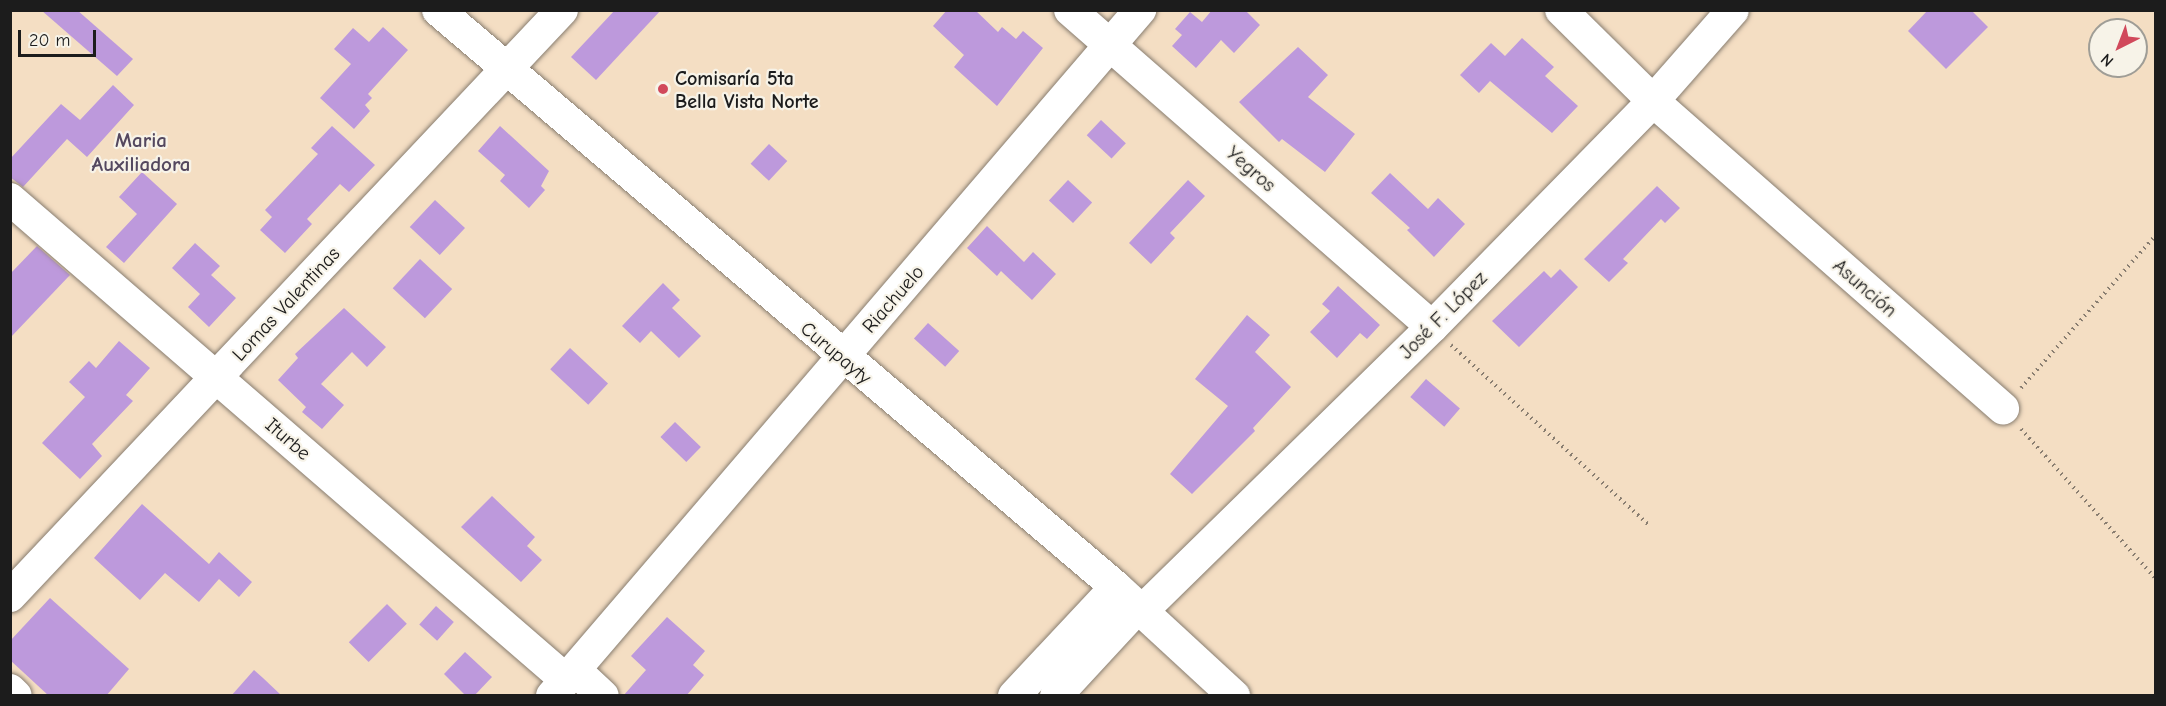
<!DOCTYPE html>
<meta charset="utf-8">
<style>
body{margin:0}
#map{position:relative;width:2166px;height:706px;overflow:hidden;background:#f4dec3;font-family:"Comic Neue",sans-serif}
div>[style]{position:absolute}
.building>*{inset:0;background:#bd99dc;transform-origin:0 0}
.path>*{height:4px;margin-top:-2px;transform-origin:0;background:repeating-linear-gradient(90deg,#887d70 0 1.5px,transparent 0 6px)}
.roads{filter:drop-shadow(0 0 2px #887d70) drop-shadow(0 0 2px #887d70)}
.street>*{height:32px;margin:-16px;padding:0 16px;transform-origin:16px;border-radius:16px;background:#fff}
.dots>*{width:16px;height:16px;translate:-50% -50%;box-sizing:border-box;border:3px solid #f7f3e8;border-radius:50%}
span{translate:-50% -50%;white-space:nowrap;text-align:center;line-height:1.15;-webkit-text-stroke:4.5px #f7f3e8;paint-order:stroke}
.poi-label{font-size:20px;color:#1c1c1c;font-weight:700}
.left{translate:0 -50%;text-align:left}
.street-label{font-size:20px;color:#1c1c1c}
.neighbourhood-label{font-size:21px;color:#54485f;font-weight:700}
.frame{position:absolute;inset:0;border:12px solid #1c1c1c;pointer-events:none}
.north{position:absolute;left:2088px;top:18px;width:60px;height:60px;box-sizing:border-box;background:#f7f3e8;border:2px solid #9f9d96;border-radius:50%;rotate:222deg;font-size:16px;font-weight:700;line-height:24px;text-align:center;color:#1c1c1c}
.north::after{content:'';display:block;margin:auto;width:21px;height:27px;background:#d1495b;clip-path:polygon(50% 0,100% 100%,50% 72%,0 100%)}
.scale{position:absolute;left:18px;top:30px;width:78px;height:27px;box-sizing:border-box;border:3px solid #1c1c1c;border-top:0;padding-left:8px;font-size:18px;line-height:21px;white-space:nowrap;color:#1c1c1c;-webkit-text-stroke:4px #f7f3e8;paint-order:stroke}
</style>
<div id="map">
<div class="building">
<i style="clip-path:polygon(41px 10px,77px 10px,133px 59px,117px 76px)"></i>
<i style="clip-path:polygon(615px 10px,661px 10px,596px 80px,571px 57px)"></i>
<i style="clip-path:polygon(947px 10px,975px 10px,998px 32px,1002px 27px,1016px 39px,1023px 31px,1043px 48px,997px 106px,954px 67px,964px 55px,933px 26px)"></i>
<i style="clip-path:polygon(1212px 10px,1245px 10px,1260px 25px,1234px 53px,1221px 40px,1196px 68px,1172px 46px,1182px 35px,1175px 29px,1190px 12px,1202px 22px)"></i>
<i style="clip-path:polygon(1928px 10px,1971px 10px,1988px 27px,1946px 69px,1908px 31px)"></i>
<i style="clip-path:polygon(383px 27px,408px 50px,368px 94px,372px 98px,365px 105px,370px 111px,354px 129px,320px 98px,351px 64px,334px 49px,353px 28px,369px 42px)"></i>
<i style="clip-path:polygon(1522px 38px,1554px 67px,1545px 76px,1578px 106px,1552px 133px,1490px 81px,1479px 93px,1460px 75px,1491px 43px,1505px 56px)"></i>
<i style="clip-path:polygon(1298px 47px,1328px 75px,1308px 97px,1355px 134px,1325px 172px,1282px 139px,1279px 142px,1239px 102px)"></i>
<i style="clip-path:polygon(113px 85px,134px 105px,87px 157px,67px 139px,23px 187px,10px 177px,10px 159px,61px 104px,80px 120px)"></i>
<i style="left:1101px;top:120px;width:34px;height:21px;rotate:43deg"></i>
<i style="clip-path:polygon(332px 126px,375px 165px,349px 192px,340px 184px,307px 219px,312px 224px,285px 253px,260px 230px,272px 217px,265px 210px,318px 154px,311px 148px)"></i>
<i style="clip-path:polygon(500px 126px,549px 171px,541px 186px,545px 190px,529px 208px,500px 181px,505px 175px,478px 151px)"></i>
<i style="left:769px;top:144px;width:25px;height:27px;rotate:43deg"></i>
<i style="clip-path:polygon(142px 172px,177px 204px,124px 263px,106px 247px,137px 214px,119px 197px)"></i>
<i style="clip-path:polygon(1390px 173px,1428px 209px,1438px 198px,1465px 224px,1434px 257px,1407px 230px,1410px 228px,1371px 193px)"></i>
<i style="left:1068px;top:180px;width:33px;height:28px;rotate:43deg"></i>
<i style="clip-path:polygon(1188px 180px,1205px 196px,1170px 233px,1175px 238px,1151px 264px,1129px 243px)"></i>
<i style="clip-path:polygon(1657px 186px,1680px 208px,1665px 223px,1661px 219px,1623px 259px,1628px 263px,1609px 282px,1584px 259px)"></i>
<i style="left:435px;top:200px;width:41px;height:37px;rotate:43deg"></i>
<i style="clip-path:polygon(987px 226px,1024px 262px,1033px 252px,1056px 274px,1032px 300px,1001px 271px,997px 276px,967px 248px)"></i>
<i style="clip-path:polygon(195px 243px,220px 266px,211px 275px,236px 298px,209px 327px,188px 307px,200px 294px,172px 268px)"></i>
<i style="clip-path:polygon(37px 246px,70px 275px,10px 338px,10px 274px)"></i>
<i style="left:420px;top:259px;width:44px;height:40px;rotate:43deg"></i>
<i style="clip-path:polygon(1560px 269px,1578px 287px,1519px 347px,1492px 321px,1544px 271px,1551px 278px)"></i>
<i style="clip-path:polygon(663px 283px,680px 300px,672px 308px,701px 336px,679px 358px,651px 331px,640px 343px,622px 326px)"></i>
<i style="clip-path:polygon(1338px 286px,1380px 325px,1367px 339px,1360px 333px,1337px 358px,1310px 332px,1330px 311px,1322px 304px)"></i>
<i style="clip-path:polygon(344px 308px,386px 347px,367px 367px,352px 352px,321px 384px,344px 405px,322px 429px,302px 412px,306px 407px,278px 380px,298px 358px,295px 354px)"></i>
<i style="clip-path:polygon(1247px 315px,1270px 335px,1255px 352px,1291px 387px,1253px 428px,1255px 431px,1192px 494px,1170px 474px,1228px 406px,1195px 379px)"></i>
<i style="left:928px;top:323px;width:42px;height:21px;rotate:42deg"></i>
<i style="clip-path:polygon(119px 341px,150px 368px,126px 395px,133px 401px,92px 444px,102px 456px,80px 479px,42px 443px,85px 397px,69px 382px,89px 361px,96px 368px)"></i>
<i style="left:570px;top:348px;width:52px;height:29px;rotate:43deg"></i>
<i style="left:1426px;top:379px;width:45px;height:24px;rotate:41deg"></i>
<i style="left:675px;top:422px;width:36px;height:21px;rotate:44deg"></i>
<i style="clip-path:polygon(492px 496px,535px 537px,527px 546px,542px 560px,521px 582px,461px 527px)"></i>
<i style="clip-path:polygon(142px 504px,209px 564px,219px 552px,252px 582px,239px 597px,219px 579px,199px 602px,165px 573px,140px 600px,94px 558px)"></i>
<i style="clip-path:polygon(50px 598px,129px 669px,106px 696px,49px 696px,10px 660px,10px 641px)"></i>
<i style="left:387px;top:604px;width:28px;height:54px;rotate:45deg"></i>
<i style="left:436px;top:606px;width:24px;height:25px;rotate:42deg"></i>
<i style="clip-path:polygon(667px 617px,705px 651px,693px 665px,704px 675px,686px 696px,623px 696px,646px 670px,631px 656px)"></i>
<i style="clip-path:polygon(465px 652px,492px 677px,474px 696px,466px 696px,444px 674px)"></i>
<i style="clip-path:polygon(254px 670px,263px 678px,282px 696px,231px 696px)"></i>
</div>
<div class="path">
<i style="left:1451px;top:345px;width:266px;rotate:42.3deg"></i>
<i style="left:2021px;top:388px;width:204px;rotate:-48.6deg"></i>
<i style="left:2021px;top:429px;width:202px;rotate:48deg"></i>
</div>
<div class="roads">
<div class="street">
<i style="left:438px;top:10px;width:890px;rotate:40.4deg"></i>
<i style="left:1116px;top:587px;width:161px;rotate:42.7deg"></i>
<i style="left:1070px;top:10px;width:481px;rotate:41.2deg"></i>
<i style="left:1561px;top:10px;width:129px;rotate:44.7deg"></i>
<i style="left:1653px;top:101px;width:466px;rotate:41.3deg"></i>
<i style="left:10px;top:199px;width:735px;rotate:40.86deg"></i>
<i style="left:10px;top:596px;width:805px;rotate:-46.71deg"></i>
<i style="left:1142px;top:611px;width:406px;rotate:-44.4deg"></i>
<i style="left:1432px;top:327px;width:316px;rotate:-45.6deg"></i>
<i style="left:1653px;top:101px;width:121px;rotate:-48.7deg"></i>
<i style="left:575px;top:670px;width:38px;rotate:43deg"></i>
<i style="left:10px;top:690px;width:8px;rotate:45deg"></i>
<i style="left:552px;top:696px;width:904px;rotate:-49.4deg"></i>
<i style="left:1014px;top:696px;width:149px;rotate:-46.9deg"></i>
<i style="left:1056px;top:696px;width:121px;rotate:-47.3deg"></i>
</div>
</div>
<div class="dots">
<i style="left:663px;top:89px;background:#d1495b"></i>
</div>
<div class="poi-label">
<span class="left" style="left:675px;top:90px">Comisaría 5ta<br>Bella Vista Norte</span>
</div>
<div class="street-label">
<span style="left:1251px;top:169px;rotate:41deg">Yegros</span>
<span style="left:1865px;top:288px;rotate:41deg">Asunción</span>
<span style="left:893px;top:299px;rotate:-49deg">Riachuelo</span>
<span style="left:286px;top:304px;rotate:-47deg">Lomas Valentinas</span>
<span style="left:1443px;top:315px;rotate:-45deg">José F. López</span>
<span style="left:836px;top:353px;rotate:40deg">Curupayty</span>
<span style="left:288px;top:439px;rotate:41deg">Iturbe</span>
</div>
<div class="neighbourhood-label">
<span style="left:141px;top:152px">Maria<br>Auxiliadora</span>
</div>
<div class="frame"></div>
<div class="north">N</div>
<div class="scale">20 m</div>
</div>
